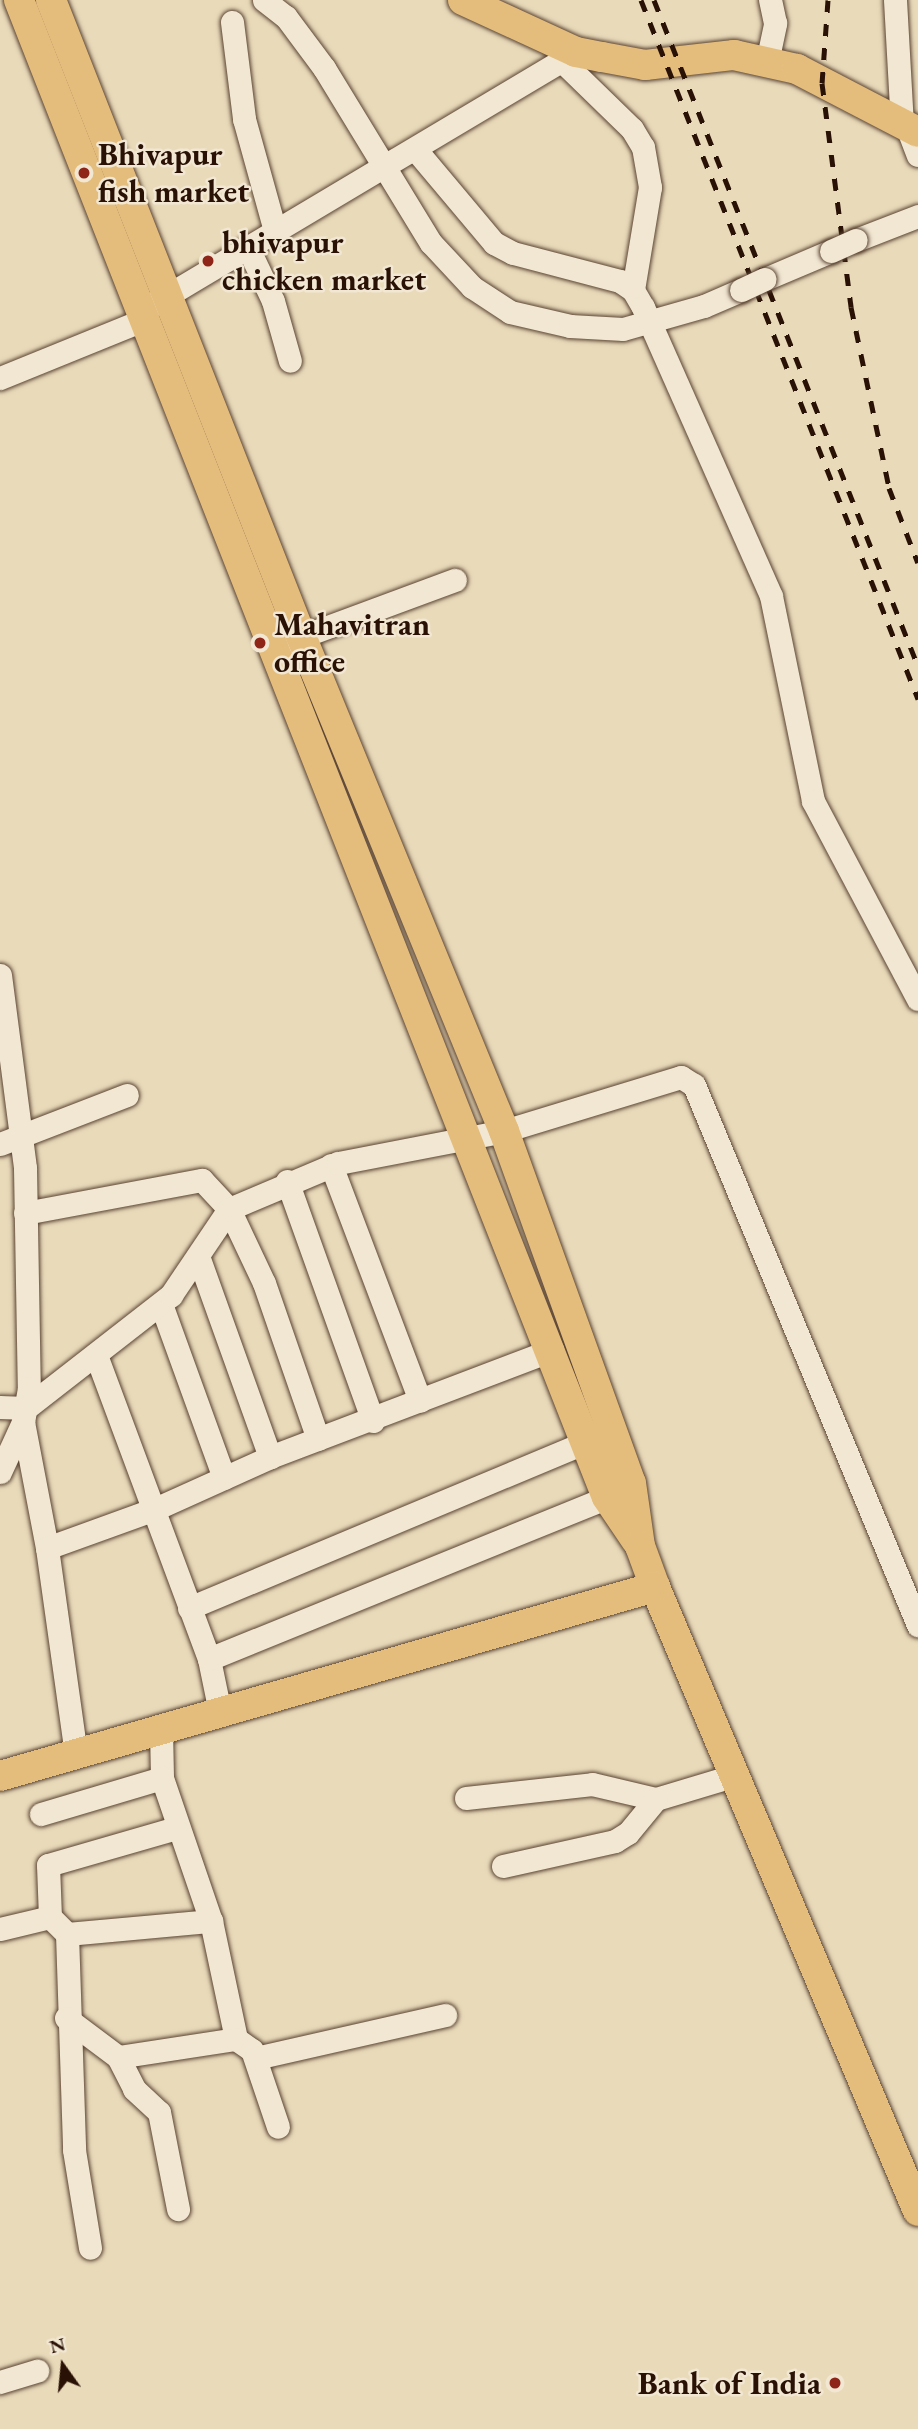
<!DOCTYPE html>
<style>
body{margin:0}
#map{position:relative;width:918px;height:2429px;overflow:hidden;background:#e9daba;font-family:"EB Garamond",serif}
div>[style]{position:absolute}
.roads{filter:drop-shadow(0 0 2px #5a4332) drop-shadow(0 0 2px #5a4332)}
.minor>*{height:23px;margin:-11.5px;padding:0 11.5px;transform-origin:11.5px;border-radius:11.5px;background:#f1e7d2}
.major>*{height:30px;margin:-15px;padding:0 15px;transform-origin:15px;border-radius:15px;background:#e4bd7d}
.rail>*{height:5px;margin-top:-2.5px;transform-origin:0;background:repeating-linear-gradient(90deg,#2a1105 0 12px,transparent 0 24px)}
.bridges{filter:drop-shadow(0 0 2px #5a4332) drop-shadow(0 0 2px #5a4332)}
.minor-bridge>*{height:23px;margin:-11.5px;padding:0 11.5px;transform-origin:11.5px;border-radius:11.5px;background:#f1e7d2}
.dots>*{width:19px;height:19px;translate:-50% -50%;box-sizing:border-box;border:4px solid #f1e7d2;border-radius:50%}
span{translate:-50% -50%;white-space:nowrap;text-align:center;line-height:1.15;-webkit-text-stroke:5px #f1e7d2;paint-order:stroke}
.poi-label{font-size:32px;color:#2a1105;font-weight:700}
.left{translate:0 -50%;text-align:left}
.right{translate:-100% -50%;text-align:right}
.north{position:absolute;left:28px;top:2331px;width:70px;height:70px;-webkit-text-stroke:5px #f1e7d2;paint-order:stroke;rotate:345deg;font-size:19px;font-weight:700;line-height:28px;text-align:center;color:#2a1105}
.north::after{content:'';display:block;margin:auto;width:24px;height:32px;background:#2a1105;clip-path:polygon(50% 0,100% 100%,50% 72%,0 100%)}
</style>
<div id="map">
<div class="roads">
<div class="minor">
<i style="left:264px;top:0;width:28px;rotate:38deg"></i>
<i style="left:286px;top:17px;width:64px;rotate:53.3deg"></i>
<i style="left:324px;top:68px;width:205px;rotate:58.6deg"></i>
<i style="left:431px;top:243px;width:60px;rotate:47deg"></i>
<i style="left:472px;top:287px;width:45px;rotate:33.3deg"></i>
<i style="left:510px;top:312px;width:62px;rotate:13.1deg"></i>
<i style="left:570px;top:326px;width:53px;rotate:3.2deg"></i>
<i style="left:623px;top:329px;width:84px;rotate:-15.9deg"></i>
<i style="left:704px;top:306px;width:40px;rotate:-23.4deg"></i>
<i style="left:895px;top:0;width:124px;rotate:86.8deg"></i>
<i style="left:232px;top:22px;width:98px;rotate:82.9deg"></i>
<i style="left:244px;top:119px;width:119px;rotate:74.5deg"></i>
<i style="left:561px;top:60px;width:99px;rotate:44.2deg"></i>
<i style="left:632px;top:129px;width:21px;rotate:59deg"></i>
<i style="left:643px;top:147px;width:41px;rotate:80.1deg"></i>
<i style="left:650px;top:187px;width:104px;rotate:99.4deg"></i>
<i style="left:767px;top:62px;width:40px;rotate:-78deg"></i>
<i style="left:775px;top:23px;width:24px;rotate:-102deg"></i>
<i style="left:907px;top:127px;width:30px;rotate:69deg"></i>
<i style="left:415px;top:149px;width:123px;rotate:50deg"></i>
<i style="left:494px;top:243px;width:21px;rotate:28deg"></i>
<i style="left:513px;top:253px;width:111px;rotate:14.7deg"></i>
<i style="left:620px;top:281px;width:16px;rotate:35deg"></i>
<i style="left:633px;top:290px;width:20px;rotate:60deg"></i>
<i style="left:643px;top:307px;width:316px;rotate:66.1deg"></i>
<i style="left:771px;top:596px;width:209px;rotate:78.4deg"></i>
<i style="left:813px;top:801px;width:224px;rotate:62.1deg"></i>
<i style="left:856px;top:240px;width:66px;rotate:-21.2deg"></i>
<i style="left:249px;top:250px;width:56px;rotate:64.8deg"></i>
<i style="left:273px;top:301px;width:62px;rotate:74.2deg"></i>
<i style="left:765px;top:279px;width:72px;rotate:-23deg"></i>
<i style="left:153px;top:304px;width:492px;rotate:-30.8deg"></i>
<i style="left:0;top:378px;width:157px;rotate:-22.1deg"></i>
<i style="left:287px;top:642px;width:179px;rotate:-20.3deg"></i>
<i style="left:0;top:975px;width:195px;rotate:82.6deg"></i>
<i style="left:25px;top:1168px;width:220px;rotate:89deg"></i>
<i style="left:29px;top:1388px;width:35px;rotate:100deg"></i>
<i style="left:23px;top:1422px;width:128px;rotate:79.2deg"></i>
<i style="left:47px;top:1548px;width:208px;rotate:82deg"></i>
<i style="left:0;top:1144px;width:136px;rotate:-21.1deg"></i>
<i style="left:331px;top:1165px;width:252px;rotate:69.3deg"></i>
<i style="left:287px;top:1181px;width:255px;rotate:70.3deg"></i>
<i style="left:25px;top:1213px;width:180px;rotate:-10.6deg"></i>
<i style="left:202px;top:1180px;width:40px;rotate:47deg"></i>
<i style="left:229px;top:1209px;width:82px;rotate:64.7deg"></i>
<i style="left:264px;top:1283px;width:165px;rotate:70.9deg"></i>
<i style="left:198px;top:1256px;width:214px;rotate:70.3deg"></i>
<i style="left:161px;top:1304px;width:185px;rotate:70.1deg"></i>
<i style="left:96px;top:1355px;width:324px;rotate:69.6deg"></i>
<i style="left:209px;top:1659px;width:54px;rotate:78.3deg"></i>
<i style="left:0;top:1407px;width:26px;rotate:2deg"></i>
<i style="left:26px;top:1408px;width:184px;rotate:-37.9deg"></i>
<i style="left:171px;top:1295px;width:104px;rotate:-56deg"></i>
<i style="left:229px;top:1209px;width:118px;rotate:-22.9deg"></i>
<i style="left:338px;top:1163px;width:169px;rotate:-10.9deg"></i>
<i style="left:504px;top:1131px;width:185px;rotate:-17deg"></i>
<i style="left:681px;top:1077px;width:15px;rotate:32deg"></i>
<i style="left:694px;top:1085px;width:585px;rotate:67.47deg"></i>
<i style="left:0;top:1472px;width:55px;rotate:-65.3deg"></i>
<i style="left:47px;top:1548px;width:115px;rotate:-19.9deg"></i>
<i style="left:155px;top:1509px;width:126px;rotate:-24.3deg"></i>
<i style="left:270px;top:1457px;width:302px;rotate:-20.8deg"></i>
<i style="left:189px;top:1608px;width:430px;rotate:-22.7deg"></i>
<i style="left:209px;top:1659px;width:430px;rotate:-22.1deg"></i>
<i style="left:161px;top:1729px;width:49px;rotate:88.8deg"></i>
<i style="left:162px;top:1778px;width:151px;rotate:71.1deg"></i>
<i style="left:211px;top:1921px;width:121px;rotate:78deg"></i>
<i style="left:466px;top:1798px;width:127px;rotate:-6.3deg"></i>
<i style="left:592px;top:1784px;width:66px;rotate:13.2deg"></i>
<i style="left:656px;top:1799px;width:79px;rotate:-16.8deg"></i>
<i style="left:41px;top:1814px;width:126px;rotate:-16.6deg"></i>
<i style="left:503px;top:1866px;width:115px;rotate:-12.6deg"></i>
<i style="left:615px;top:1841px;width:15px;rotate:-32deg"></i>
<i style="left:628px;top:1833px;width:44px;rotate:-50.5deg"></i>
<i style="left:50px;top:1917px;width:52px;rotate:-92.2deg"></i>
<i style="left:48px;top:1865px;width:133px;rotate:-16.1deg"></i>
<i style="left:0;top:1929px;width:51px;rotate:-13.5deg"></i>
<i style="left:50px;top:1917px;width:24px;rotate:45deg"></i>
<i style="left:67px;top:1934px;width:145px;rotate:-5.2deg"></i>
<i style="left:67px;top:1934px;width:216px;rotate:88.1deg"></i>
<i style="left:74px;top:2150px;width:99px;rotate:80.7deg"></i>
<i style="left:66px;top:2018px;width:65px;rotate:36.9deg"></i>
<i style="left:118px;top:2057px;width:36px;rotate:63deg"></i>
<i style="left:134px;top:2089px;width:34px;rotate:43deg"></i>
<i style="left:159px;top:2112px;width:99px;rotate:78.9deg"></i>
<i style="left:118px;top:2057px;width:119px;rotate:-8.7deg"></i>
<i style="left:236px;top:2039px;width:19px;rotate:35deg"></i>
<i style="left:252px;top:2050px;width:81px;rotate:71.3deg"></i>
<i style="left:256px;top:2058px;width:194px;rotate:-12.8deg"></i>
<i style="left:0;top:2382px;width:39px;rotate:-17deg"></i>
</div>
<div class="major">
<i style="left:19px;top:0;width:1608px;rotate:68.56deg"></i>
<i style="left:607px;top:1497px;width:52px;rotate:56deg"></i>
<i style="left:51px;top:0;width:683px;rotate:68.54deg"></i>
<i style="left:301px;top:636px;width:535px;rotate:67.7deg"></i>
<i style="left:504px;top:1131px;width:374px;rotate:70.2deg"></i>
<i style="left:631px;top:1483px;width:64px;rotate:81.9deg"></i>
<i style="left:640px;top:1546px;width:44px;rotate:69.9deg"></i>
<i style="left:655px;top:1587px;width:677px;rotate:67.15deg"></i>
<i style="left:463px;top:0;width:124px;rotate:24.7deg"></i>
<i style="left:576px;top:52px;width:26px;rotate:11deg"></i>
<i style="left:602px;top:57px;width:44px;rotate:10.5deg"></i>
<i style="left:645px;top:65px;width:90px;rotate:-6.4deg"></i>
<i style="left:734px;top:55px;width:65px;rotate:12.5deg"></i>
<i style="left:797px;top:69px;width:136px;rotate:27.5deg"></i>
<i style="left:0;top:1776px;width:682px;rotate:-16.1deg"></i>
</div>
</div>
<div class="rail">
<i style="left:641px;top:0;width:752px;rotate:68.38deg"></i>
<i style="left:654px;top:0;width:716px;rotate:68.38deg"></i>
<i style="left:828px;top:0;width:83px;rotate:94.1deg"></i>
<i style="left:822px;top:83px;width:226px;rotate:82.6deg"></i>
<i style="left:851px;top:307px;width:185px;rotate:78.1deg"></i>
<i style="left:889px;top:488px;width:80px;rotate:68.9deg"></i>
</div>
<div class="bridges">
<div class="minor-bridge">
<i style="left:831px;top:251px;width:27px;rotate:-24deg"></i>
<i style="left:741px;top:290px;width:26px;rotate:-25deg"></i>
</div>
</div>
<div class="dots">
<i style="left:84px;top:173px;background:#8f2418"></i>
<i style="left:208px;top:261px;background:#8f2418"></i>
<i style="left:260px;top:643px;background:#8f2418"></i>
<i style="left:835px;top:2383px;background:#8f2418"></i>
</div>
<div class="poi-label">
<span class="left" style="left:98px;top:173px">Bhivapur<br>fish market</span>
<span class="left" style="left:222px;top:261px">bhivapur<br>chicken market</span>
<span class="left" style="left:274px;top:643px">Mahavitran<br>office</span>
<span class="right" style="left:821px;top:2383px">Bank of India</span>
</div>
<div class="north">N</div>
</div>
